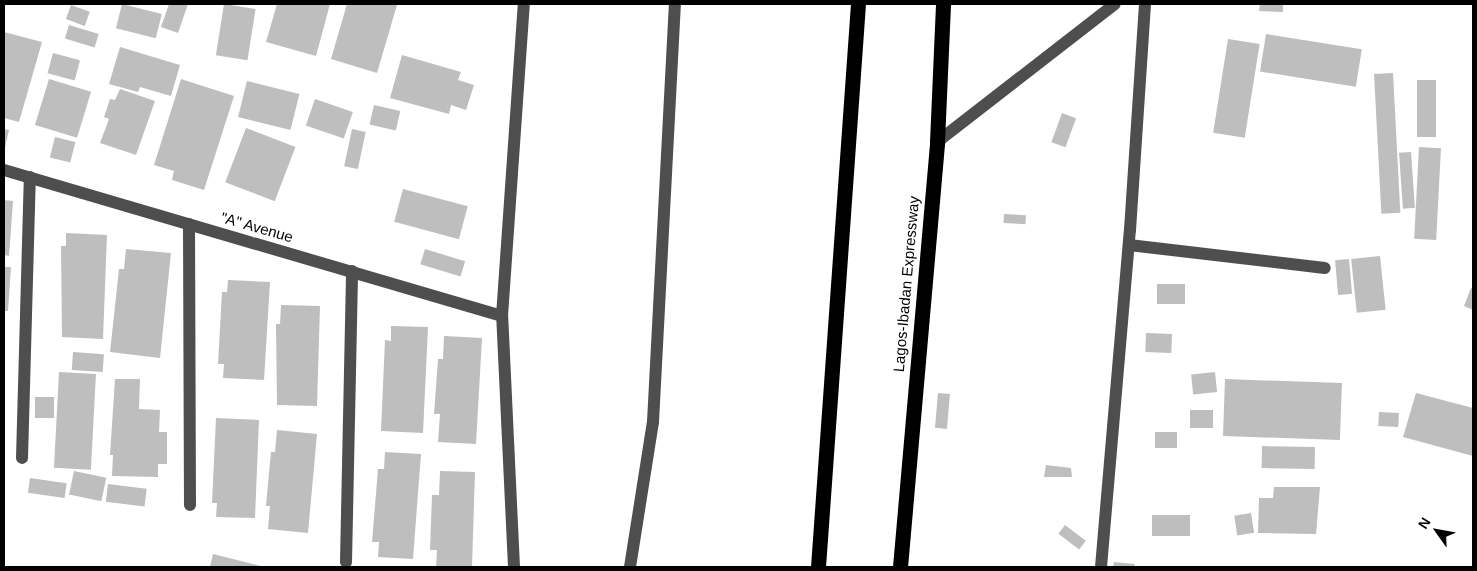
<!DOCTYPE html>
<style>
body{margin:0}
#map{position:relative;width:1477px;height:571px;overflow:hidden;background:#fff;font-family:Helvetica,sans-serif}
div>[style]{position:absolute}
.building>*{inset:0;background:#bebebe;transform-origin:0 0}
.minor>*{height:12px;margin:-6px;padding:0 6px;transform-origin:6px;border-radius:6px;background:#4e4e4e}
.highway>*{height:15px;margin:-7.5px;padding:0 7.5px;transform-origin:7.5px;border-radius:7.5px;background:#000}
span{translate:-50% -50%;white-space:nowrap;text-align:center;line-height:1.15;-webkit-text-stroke:4px #fff;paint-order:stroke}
.street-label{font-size:15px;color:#000}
.frame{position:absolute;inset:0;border:5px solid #000;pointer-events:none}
.north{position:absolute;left:1412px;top:506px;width:50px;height:50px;-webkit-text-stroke:4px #fff;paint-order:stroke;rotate:302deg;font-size:14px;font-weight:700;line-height:20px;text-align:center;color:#000}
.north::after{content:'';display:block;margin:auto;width:18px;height:22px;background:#000;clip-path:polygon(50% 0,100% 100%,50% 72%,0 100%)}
</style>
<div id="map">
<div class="building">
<i style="left:122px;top:4px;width:41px;height:25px;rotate:14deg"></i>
<i style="clip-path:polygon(169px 4px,188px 4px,178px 33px,161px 27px)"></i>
<i style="left:224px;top:4px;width:32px;height:52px;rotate:9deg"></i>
<i style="clip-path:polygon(277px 4px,330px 4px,316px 56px,266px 42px)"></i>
<i style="clip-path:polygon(347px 4px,397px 5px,377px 73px,331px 59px)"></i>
<i style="clip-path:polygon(1260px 4px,1283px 4px,1283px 12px,1259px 11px)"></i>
<i style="left:71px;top:5px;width:20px;height:15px;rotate:20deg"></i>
<i style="left:69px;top:25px;width:31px;height:14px;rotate:17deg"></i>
<i style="clip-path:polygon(4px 32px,42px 42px,19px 122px,4px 118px)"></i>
<i style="left:1266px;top:34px;width:97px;height:38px;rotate:9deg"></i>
<i style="left:1228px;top:39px;width:32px;height:95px;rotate:9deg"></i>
<i style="clip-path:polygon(120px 47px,180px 65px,171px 96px,140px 87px,138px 92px,109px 84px)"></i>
<i style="left:53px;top:53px;width:28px;height:21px;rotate:15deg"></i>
<i style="clip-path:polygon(402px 55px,461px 72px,458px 80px,474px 85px,466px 110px,451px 105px,449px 114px,390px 98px)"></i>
<i style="left:1393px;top:73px;width:140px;height:19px;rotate:87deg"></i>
<i style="left:49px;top:79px;width:44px;height:48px;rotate:17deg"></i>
<i style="clip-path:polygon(181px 79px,234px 96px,204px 190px,172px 180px,174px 171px,154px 165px)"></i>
<i style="left:1417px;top:80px;width:19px;height:57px"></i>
<i style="left:247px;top:81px;width:54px;height:37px;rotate:14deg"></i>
<i style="clip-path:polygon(120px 89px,155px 101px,136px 155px,100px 143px,109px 119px,104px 117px,110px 99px,115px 100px)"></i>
<i style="left:315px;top:99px;width:40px;height:28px;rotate:19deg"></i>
<i style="left:374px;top:105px;width:27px;height:20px;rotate:13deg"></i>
<i style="left:1062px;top:113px;width:15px;height:31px;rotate:20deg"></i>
<i style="left:246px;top:128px;width:53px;height:58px;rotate:21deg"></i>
<i style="clip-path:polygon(4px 129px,9px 130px,5px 148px,4px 148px)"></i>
<i style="left:352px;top:129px;width:14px;height:38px;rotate:12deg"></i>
<i style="left:55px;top:137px;width:21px;height:21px;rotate:14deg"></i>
<i style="left:1419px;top:147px;width:22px;height:92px;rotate:3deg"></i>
<i style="left:1411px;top:152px;width:56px;height:12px;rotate:86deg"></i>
<i style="left:403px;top:189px;width:67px;height:34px;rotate:15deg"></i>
<i style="clip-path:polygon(4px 200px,13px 201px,9px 256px,4px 255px)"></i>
<i style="left:1004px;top:214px;width:22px;height:9px;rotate:3deg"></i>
<i style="clip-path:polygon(66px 233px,107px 235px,103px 339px,62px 337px,61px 246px,66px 246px)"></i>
<i style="clip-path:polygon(126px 249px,171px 253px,160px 358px,110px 352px,119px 269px,124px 269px)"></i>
<i style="left:425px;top:249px;width:42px;height:16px;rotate:17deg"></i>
<i style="left:1380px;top:256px;width:54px;height:29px;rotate:84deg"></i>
<i style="left:1349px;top:259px;width:35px;height:14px;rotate:85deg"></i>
<i style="clip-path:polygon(4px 267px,11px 267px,8px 311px,4px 311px)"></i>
<i style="clip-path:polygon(228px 280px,270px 282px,264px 380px,223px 378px,224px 364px,218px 364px,222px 292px,227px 292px)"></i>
<i style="left:1157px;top:284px;width:28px;height:20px"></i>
<i style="clip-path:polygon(1471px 288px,1473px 289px,1473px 310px,1464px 306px)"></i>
<i style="clip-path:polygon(281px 305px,320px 306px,317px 406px,277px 405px,276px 324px,280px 324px)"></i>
<i style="clip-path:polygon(391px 326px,428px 327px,423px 433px,381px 431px,385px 340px,391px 341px)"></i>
<i style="left:1146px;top:333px;width:26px;height:19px;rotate:2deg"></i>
<i style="clip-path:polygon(444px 336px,482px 338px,476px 444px,438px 442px,440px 414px,434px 414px,438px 359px,443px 359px)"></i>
<i style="left:73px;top:352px;width:31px;height:18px;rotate:4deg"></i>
<i style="left:59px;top:372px;width:37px;height:96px;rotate:3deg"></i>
<i style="left:1215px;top:372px;width:20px;height:24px;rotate:84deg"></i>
<i style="clip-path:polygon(115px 379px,140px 379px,139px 409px,160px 410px,159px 432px,167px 432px,167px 464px,158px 464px,158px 477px,112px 476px,113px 455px,110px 455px)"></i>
<i style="left:1225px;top:379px;width:117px;height:57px;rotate:2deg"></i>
<i style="left:938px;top:393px;width:12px;height:35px;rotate:5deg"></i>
<i style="clip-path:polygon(1416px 393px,1473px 408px,1473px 456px,1403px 437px)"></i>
<i style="left:35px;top:397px;width:19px;height:21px"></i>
<i style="left:1190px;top:410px;width:23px;height:18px"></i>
<i style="left:1379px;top:412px;width:20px;height:14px;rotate:3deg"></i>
<i style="clip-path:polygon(216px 418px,259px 420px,255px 518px,216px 517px,217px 503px,212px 503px)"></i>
<i style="clip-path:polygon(277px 430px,317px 434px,308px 533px,268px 529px,270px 506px,266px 506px,271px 452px,275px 452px)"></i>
<i style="left:1155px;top:432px;width:22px;height:16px"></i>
<i style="left:1262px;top:446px;width:53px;height:22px;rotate:1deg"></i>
<i style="clip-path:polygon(385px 452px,421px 454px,413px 559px,378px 557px,379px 542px,372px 542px,378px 469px,384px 469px)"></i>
<i style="clip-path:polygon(1046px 465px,1071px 468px,1072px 477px,1044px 477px)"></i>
<i style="left:74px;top:471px;width:33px;height:24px;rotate:12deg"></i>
<i style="clip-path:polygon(440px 471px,475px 472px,472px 567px,436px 567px,437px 550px,430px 550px,432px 495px,439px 495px)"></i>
<i style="left:30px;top:478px;width:37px;height:15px;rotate:8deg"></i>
<i style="left:108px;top:484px;width:39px;height:18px;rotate:7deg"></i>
<i style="clip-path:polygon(1274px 487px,1320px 487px,1316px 534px,1258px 533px,1259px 498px,1273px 498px)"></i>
<i style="left:1251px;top:513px;width:20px;height:17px;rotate:81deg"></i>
<i style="left:1152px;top:515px;width:38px;height:21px"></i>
<i style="left:1065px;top:525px;width:26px;height:11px;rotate:37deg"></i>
<i style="clip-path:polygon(213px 554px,265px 567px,210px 567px)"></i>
<i style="clip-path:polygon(1114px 562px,1135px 564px,1134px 567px,1113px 567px)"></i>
</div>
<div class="minor">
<i style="left:937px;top:142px;width:225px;rotate:-37.8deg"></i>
<i style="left:4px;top:170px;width:519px;rotate:16.34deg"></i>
<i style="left:189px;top:224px;width:281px;rotate:89.8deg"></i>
<i style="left:1129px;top:245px;width:197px;rotate:6.7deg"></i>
<i style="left:22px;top:458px;width:281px;rotate:-88.4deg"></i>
<i style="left:346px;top:562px;width:291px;rotate:-88.8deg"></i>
<i style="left:514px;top:567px;width:251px;rotate:-92.7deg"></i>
<i style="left:502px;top:316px;width:313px;rotate:-86deg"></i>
<i style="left:630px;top:567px;width:147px;rotate:-81deg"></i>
<i style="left:653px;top:422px;width:419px;rotate:-87deg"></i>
<i style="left:1101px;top:567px;width:338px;rotate:-85.1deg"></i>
<i style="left:1130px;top:230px;width:226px;rotate:-86.2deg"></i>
</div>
<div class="highway">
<i style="left:818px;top:567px;width:564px;rotate:-85.94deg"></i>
<i style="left:900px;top:567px;width:427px;rotate:-85deg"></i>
<i style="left:937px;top:142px;width:138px;rotate:-87.5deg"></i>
</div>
<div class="street-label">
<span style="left:257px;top:227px;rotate:16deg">"A" Avenue</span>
<span style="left:906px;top:284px;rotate:-85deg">Lagos-Ibadan Expressway</span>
</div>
<div class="frame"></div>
<div class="north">N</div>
</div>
